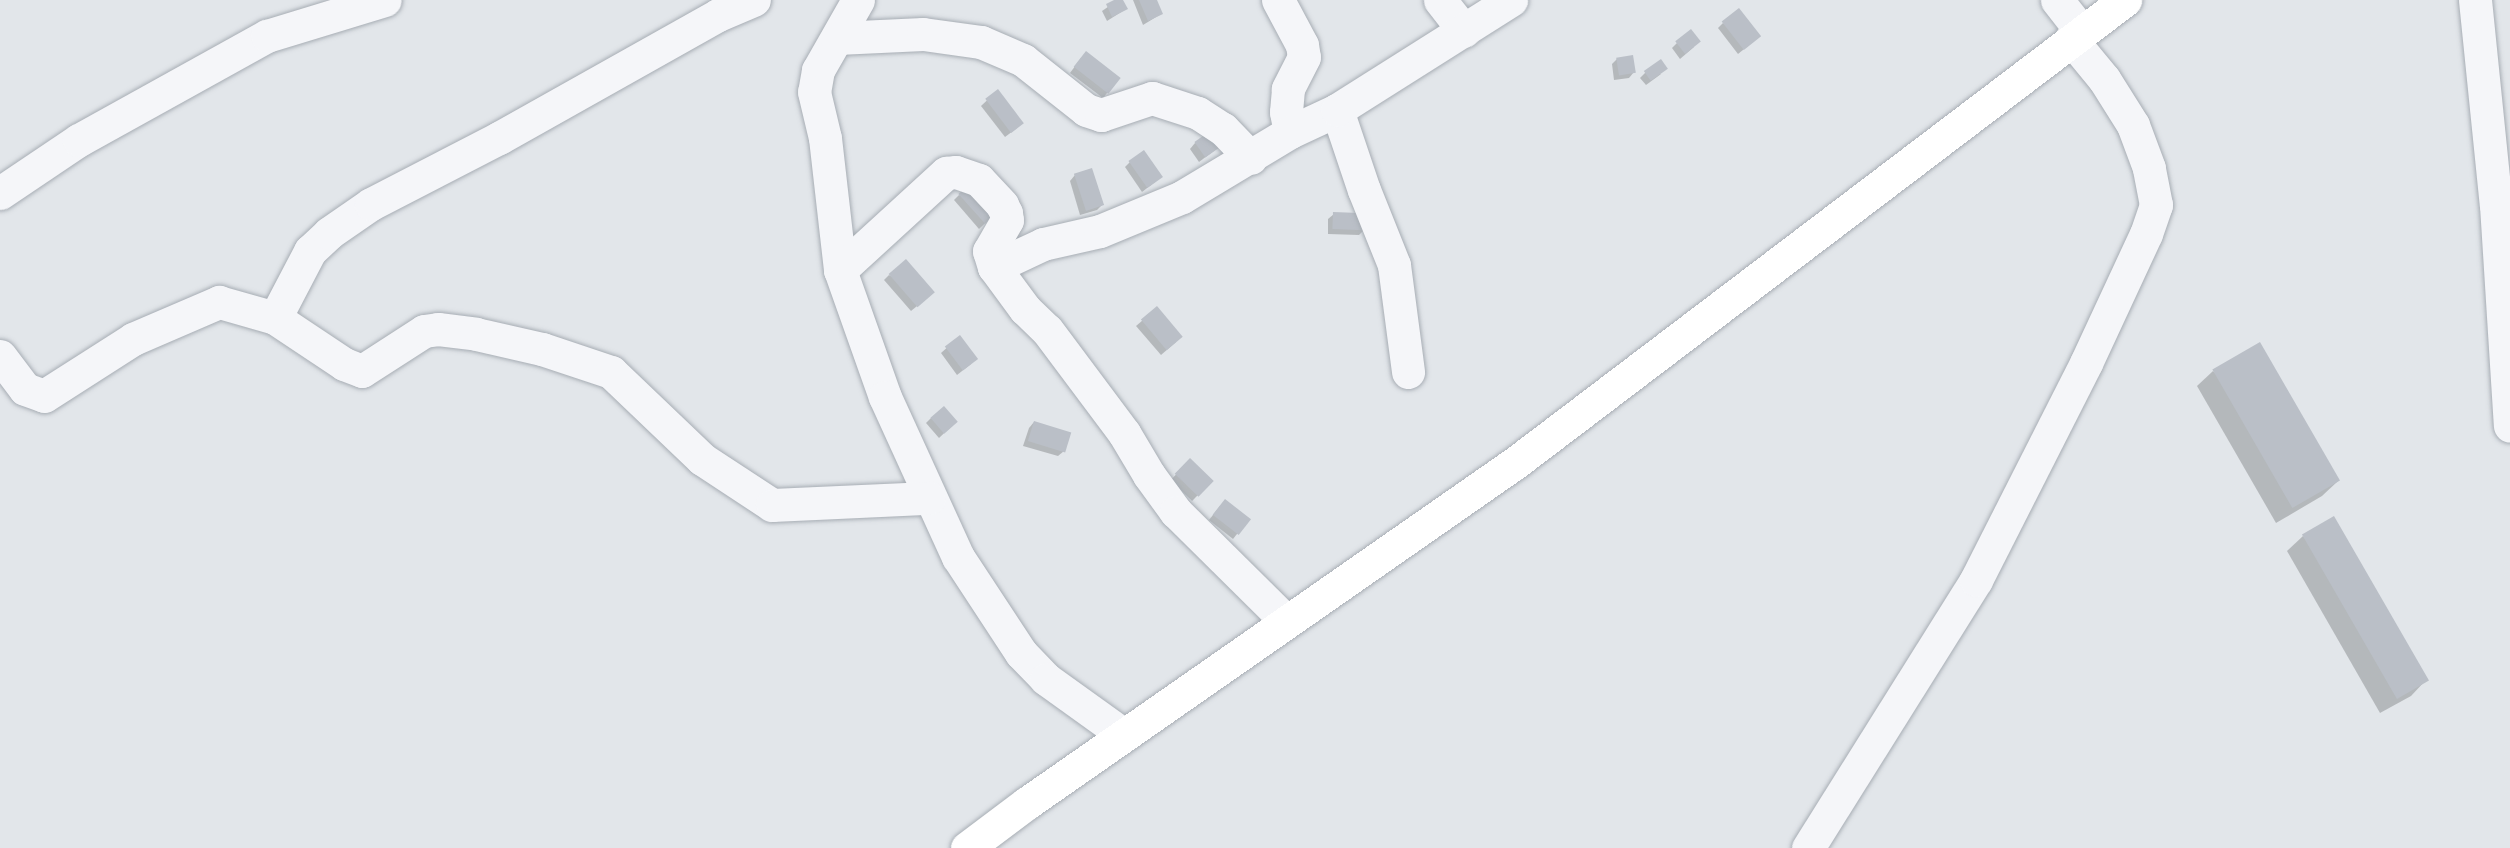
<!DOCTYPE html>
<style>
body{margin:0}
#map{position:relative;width:2510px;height:848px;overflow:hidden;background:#e2e6ea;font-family:Overpass,sans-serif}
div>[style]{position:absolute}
.shadow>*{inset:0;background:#0003;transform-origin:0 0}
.building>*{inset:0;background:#babfc7;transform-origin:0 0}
.roads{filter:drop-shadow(0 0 2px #a7adb4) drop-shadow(0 0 2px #a7adb4)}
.street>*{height:33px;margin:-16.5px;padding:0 16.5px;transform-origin:16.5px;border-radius:16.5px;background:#f5f6f9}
.secondary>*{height:33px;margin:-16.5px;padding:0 16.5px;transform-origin:16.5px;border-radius:16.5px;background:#fff}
span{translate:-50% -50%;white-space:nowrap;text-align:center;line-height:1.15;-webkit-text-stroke:5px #f2f5f8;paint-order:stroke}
</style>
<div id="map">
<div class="shadow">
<i style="clip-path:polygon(1118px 0,1121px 0,1126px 9px,1107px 21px,1102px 11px)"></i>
<i style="clip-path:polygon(1133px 0,1156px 0,1161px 14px,1143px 25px)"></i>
<i style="clip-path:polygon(1723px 23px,1754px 41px,1738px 54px,1718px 28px)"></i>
<i style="clip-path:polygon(1677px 43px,1694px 47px,1680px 59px,1672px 48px)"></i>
<i style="clip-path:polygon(1081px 58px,1119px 78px,1103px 98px,1070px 73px)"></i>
<i style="clip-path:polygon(1617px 59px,1634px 72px,1629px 78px,1614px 80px,1612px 64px)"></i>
<i style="clip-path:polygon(1645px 73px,1661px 74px,1646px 85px,1640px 78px)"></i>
<i style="clip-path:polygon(997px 91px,1017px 128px,1005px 137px,981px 106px)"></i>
<i style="clip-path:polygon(1195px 143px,1219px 147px,1199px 162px,1190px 149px)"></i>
<i style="clip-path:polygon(1130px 162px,1155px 182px,1142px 192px,1125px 167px)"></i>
<i style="clip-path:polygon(1075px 175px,1102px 205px,1097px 210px,1080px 215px,1070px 181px)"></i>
<i style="clip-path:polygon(959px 195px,999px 210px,979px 229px,954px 200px)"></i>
<i style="clip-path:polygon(1334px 214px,1364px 230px,1359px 235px,1328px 234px,1328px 219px)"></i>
<i style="clip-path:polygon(889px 275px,928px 297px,911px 311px,884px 280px)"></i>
<i style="clip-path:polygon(1157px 308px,1176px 342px,1161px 355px,1136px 326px)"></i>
<i style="clip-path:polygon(959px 337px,971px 364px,957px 375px,941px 353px)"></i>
<i style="clip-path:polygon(2213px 371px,2338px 481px,2322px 496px,2276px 523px,2197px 386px)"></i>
<i style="clip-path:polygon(931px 418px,956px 422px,939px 438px,926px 423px)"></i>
<i style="clip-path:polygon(1034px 422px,1064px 451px,1058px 456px,1023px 446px,1029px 428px)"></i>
<i style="left:1190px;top:460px;width:30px;height:28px;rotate:44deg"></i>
<i style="clip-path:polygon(1220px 506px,1249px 519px,1233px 539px,1209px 520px)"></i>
<i style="clip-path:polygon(2303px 536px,2426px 680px,2411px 696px,2380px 713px,2287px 551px)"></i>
</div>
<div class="building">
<i style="clip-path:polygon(1114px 0,1123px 0,1128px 9px,1112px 17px,1106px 4px)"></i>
<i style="clip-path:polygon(1139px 0,1157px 0,1163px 14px,1148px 21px)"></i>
<i style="left:1739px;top:8px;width:36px;height:22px;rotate:52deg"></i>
<i style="left:1691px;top:29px;width:16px;height:20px;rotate:52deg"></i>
<i style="left:1086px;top:51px;width:44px;height:20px;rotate:38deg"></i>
<i style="left:1633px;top:55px;width:18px;height:17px;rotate:81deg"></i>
<i style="left:1661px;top:59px;width:12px;height:21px;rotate:55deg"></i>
<i style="left:998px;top:89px;width:43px;height:16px;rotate:53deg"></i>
<i style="left:1210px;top:131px;width:19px;height:19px;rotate:55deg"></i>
<i style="left:1144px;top:150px;width:33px;height:19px;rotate:55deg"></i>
<i style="left:1092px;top:168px;width:39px;height:19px;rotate:72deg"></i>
<i style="left:974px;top:180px;width:40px;height:21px;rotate:48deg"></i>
<i style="left:1333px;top:212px;width:33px;height:17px;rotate:2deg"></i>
<i style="left:906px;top:259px;width:44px;height:23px;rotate:49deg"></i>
<i style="left:1157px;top:306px;width:40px;height:21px;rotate:50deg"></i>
<i style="left:960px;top:335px;width:30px;height:19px;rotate:53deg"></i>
<i style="left:2260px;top:342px;width:160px;height:55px;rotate:60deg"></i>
<i style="left:944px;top:406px;width:21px;height:18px;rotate:49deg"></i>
<i style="left:1034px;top:421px;width:39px;height:21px;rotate:17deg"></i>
<i style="left:1190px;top:458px;width:33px;height:22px;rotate:44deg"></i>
<i style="left:1225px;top:499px;width:33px;height:20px;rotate:38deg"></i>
<i style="left:2334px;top:516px;width:190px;height:37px;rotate:60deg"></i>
</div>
<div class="roads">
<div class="street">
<i style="left:858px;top:0;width:81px;rotate:119.7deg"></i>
<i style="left:818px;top:70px;width:22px;rotate:100deg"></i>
<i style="left:814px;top:92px;width:47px;rotate:76.6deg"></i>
<i style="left:825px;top:138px;width:133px;rotate:83.5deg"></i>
<i style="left:840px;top:270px;width:135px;rotate:70.5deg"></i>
<i style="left:885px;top:397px;width:176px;rotate:65.5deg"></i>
<i style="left:958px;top:557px;width:115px;rotate:56.7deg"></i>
<i style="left:1021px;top:653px;width:36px;rotate:46deg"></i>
<i style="left:1046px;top:679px;width:96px;rotate:35.7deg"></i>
<i style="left:1278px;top:0;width:51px;rotate:61.9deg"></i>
<i style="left:1302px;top:45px;width:12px;rotate:81deg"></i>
<i style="left:1304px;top:57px;width:36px;rotate:117deg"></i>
<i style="left:1288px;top:89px;width:23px;rotate:95deg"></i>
<i style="left:1286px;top:112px;width:20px;rotate:79deg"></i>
<i style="left:1440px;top:0;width:39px;rotate:52deg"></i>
<i style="left:2057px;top:0;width:39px;rotate:52deg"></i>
<i style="left:2475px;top:0;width:206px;rotate:84.2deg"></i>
<i style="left:2496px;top:205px;width:221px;rotate:86.4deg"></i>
<i style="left:837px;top:38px;width:86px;rotate:-2.7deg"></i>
<i style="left:923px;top:34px;width:59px;rotate:7.9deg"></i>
<i style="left:981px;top:42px;width:46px;rotate:23.2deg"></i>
<i style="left:1023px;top:60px;width:80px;rotate:38.4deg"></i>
<i style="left:1086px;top:110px;width:16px;rotate:18deg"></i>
<i style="left:1101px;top:115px;width:54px;rotate:-18.4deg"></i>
<i style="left:1152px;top:98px;width:48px;rotate:18.1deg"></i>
<i style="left:1198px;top:113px;width:30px;rotate:33deg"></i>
<i style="left:1223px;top:129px;width:40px;rotate:46deg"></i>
<i style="left:1337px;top:110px;width:84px;rotate:71.4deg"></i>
<i style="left:1364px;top:190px;width:81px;rotate:68.2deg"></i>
<i style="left:1394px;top:265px;width:108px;rotate:82.5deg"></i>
<i style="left:0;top:193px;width:95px;rotate:-33.9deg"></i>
<i style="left:79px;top:140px;width:215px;rotate:-29deg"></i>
<i style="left:267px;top:36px;width:123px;rotate:-17deg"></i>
<i style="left:994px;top:267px;width:54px;rotate:-25.1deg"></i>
<i style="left:1043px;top:244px;width:58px;rotate:-12.8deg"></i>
<i style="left:1100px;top:231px;width:89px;rotate:-22.5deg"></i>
<i style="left:1182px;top:197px;width:126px;rotate:-31deg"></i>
<i style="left:1290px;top:132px;width:52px;rotate:-25.1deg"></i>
<i style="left:1337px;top:110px;width:206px;rotate:-32.3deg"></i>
<i style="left:840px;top:270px;width:144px;rotate:-42.5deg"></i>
<i style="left:946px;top:173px;width:10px;rotate:-6deg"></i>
<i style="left:956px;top:172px;width:24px;rotate:19deg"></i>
<i style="left:979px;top:180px;width:34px;rotate:47deg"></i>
<i style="left:1002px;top:205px;width:9px;rotate:63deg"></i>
<i style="left:1006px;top:213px;width:7px;rotate:82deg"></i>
<i style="left:1007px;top:220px;width:36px;rotate:120deg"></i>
<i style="left:989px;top:251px;width:17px;rotate:73deg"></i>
<i style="left:994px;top:267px;width:52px;rotate:53.6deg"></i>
<i style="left:1025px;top:309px;width:30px;rotate:44deg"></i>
<i style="left:1047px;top:330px;width:129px;rotate:53.2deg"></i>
<i style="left:1124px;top:433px;width:49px;rotate:59.2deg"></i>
<i style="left:1149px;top:475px;width:46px;rotate:53.9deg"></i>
<i style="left:1176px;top:512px;width:155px;rotate:44.7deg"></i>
<i style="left:275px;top:318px;width:76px;rotate:-62.4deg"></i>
<i style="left:310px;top:251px;width:26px;rotate:-43deg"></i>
<i style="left:329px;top:233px;width:51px;rotate:-34.6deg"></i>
<i style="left:371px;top:204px;width:144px;rotate:-27.3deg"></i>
<i style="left:499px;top:138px;width:251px;rotate:-29.3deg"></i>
<i style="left:718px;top:15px;width:39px;rotate:-23deg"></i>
<i style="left:0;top:356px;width:41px;rotate:52.9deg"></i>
<i style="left:25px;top:389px;width:20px;rotate:20deg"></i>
<i style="left:44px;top:396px;width:106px;rotate:-32.6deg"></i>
<i style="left:133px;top:339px;width:94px;rotate:-23.3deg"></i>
<i style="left:219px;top:302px;width:58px;rotate:15.9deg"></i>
<i style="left:275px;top:318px;width:83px;rotate:33.7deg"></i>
<i style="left:344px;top:364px;width:19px;rotate:21deg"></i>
<i style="left:362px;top:371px;width:74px;rotate:-32.8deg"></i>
<i style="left:424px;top:331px;width:14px;rotate:-8deg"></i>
<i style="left:438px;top:329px;width:38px;rotate:7deg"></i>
<i style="left:476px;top:334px;width:68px;rotate:12.8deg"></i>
<i style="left:542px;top:349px;width:73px;rotate:18.4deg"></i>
<i style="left:611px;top:372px;width:126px;rotate:43.7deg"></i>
<i style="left:702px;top:459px;width:84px;rotate:33.3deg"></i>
<i style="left:772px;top:505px;width:157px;rotate:-2.6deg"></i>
<i style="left:1808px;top:848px;width:316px;rotate:-57.9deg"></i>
<i style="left:1976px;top:580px;width:243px;rotate:-63.1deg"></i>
<i style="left:2086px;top:363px;width:142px;rotate:-65.1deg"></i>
<i style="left:2146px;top:234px;width:31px;rotate:-71deg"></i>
<i style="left:2156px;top:205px;width:38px;rotate:-101deg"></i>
<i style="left:2149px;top:168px;width:46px;rotate:-110.4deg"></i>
<i style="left:2133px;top:125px;width:54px;rotate:-122.2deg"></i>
<i style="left:2104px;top:79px;width:52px;rotate:-129.5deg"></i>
</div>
<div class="secondary">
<i style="left:967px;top:848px;width:75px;rotate:-36.9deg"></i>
<i style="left:1027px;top:803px;width:595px;rotate:-34.87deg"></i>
<i style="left:1515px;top:463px;width:766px;rotate:-37.2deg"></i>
</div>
</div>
</div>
